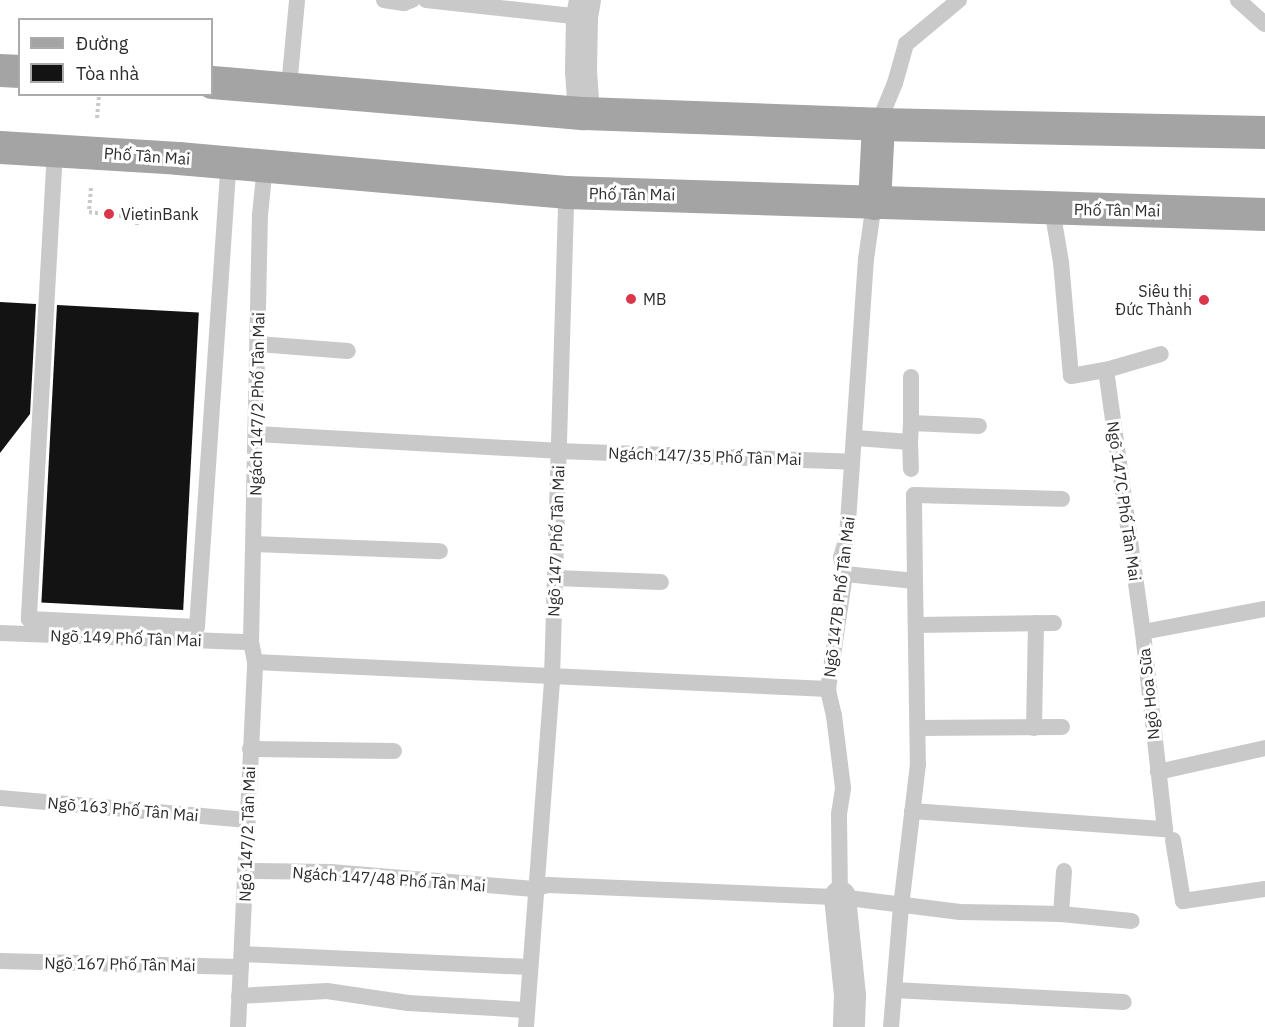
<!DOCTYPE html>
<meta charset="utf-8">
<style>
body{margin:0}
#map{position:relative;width:1265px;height:1027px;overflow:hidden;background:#fff;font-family:"IBM Plex Sans",sans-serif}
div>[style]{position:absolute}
.building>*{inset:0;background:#131313;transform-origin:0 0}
.path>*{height:4px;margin-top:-2px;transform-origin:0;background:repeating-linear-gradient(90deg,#c9c9c9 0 3px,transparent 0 6px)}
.service>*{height:16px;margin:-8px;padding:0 8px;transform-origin:8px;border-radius:8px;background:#c9c9c9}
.minor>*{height:32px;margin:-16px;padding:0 16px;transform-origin:16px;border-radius:16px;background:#c9c9c9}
.primary>*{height:33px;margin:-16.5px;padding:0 16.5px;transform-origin:16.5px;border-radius:16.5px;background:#a4a4a4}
.dots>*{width:16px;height:16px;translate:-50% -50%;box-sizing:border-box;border:3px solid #fff;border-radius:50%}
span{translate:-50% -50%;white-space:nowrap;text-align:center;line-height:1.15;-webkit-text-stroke:6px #fff;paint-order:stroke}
.street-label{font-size:16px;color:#2c2c2c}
.poi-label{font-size:16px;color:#2c2c2c}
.left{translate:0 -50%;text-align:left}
.right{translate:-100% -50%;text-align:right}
.legend{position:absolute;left:18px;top:18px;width:195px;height:78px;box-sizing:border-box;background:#fff;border:2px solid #ababab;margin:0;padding:8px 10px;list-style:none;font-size:18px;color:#2c2c2c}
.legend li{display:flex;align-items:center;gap:12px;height:30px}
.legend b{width:30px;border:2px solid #ababab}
</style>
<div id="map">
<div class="building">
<i style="clip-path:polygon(0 302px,36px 304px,30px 414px,0 453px)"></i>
<i style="left:57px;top:305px;width:142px;height:298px;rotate:3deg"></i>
</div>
<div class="path">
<i style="left:97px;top:118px;width:24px;rotate:-85deg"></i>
<i style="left:91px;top:188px;width:24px;rotate:95deg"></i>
<i style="left:89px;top:212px;width:48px;rotate:7.1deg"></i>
<i style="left:137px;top:218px;width:7px;rotate:90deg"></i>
</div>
<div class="service">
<i style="left:384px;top:0;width:20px;rotate:9deg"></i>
<i style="left:404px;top:3px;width:9px;rotate:-21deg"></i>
<i style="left:426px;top:0;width:157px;rotate:6.2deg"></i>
<i style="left:1238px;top:0;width:36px;rotate:42deg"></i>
<i style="left:289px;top:87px;width:87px;rotate:-84.7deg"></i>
<i style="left:878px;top:124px;width:44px;rotate:-67.5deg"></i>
<i style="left:895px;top:83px;width:41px;rotate:-74.2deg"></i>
<i style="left:906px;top:44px;width:69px;rotate:-39.7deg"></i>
<i style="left:55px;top:150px;width:470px;rotate:93.2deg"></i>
<i style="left:29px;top:619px;width:168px;rotate:2.7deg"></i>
<i style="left:197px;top:627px;width:466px;rotate:-86.1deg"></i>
<i style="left:1052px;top:209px;width:54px;rotate:80.4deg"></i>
<i style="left:1061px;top:262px;width:114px;rotate:85deg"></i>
<i style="left:1071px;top:376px;width:36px;rotate:-10deg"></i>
<i style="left:1106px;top:370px;width:265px;rotate:82deg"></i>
<i style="left:258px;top:344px;width:90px;rotate:4.4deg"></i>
<i style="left:1106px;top:370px;width:57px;rotate:-16.2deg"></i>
<i style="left:911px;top:377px;width:46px;rotate:90deg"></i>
<i style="left:256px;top:434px;width:302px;rotate:3.2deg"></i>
<i style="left:558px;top:451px;width:294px;rotate:2.1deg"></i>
<i style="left:856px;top:438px;width:54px;rotate:4.2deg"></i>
<i style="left:910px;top:442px;width:19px;rotate:-87deg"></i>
<i style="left:911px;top:423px;width:68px;rotate:2.5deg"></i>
<i style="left:910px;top:442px;width:27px;rotate:88deg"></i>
<i style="left:254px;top:544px;width:186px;rotate:2.2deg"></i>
<i style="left:845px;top:574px;width:70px;rotate:5.7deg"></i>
<i style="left:915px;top:581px;width:183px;rotate:89.1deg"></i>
<i style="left:918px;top:764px;width:143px;rotate:96.8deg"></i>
<i style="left:901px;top:906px;width:121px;rotate:94.7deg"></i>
<i style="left:555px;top:578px;width:106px;rotate:2.2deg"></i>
<i style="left:915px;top:581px;width:86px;rotate:-90.7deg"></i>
<i style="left:914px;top:495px;width:148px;rotate:1.5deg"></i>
<i style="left:916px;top:625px;width:138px;rotate:-0.8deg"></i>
<i style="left:0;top:633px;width:251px;rotate:2.1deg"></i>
<i style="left:255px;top:662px;width:574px;rotate:2.7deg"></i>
<i style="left:918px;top:728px;width:144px;rotate:-0.4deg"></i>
<i style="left:1034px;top:728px;width:105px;rotate:-88.9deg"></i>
<i style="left:250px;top:749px;width:144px;rotate:0.8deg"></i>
<i style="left:1158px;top:772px;width:110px;rotate:-12.6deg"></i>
<i style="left:0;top:798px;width:248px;rotate:5.1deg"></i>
<i style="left:912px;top:811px;width:254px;rotate:4.1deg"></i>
<i style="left:1165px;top:829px;width:198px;rotate:-96.4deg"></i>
<i style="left:1143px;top:632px;width:124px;rotate:-10.7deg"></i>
<i style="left:1173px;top:840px;width:62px;rotate:80.7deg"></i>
<i style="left:1183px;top:901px;width:83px;rotate:-8.3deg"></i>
<i style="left:245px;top:871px;width:86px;rotate:0.7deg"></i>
<i style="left:331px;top:872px;width:204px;rotate:4.8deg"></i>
<i style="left:534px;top:889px;width:15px;rotate:-16deg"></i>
<i style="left:548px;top:885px;width:292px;rotate:2.4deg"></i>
<i style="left:840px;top:897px;width:121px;rotate:7.1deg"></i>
<i style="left:960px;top:912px;width:101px;rotate:1.1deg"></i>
<i style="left:1061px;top:914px;width:71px;rotate:5.6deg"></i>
<i style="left:840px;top:897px;width:83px;rotate:-90.7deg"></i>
<i style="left:839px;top:814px;width:26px;rotate:-81deg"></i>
<i style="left:843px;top:788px;width:73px;rotate:-97.1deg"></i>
<i style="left:834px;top:716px;width:28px;rotate:-103deg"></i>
<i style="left:828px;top:689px;width:116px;rotate:-81.6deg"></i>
<i style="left:845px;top:574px;width:17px;rotate:-103deg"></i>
<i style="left:841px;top:557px;width:21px;rotate:-73deg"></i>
<i style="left:847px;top:537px;width:279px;rotate:-86.1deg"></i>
<i style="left:866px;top:259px;width:57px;rotate:-81.9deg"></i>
<i style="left:1061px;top:914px;width:43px;rotate:-86deg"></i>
<i style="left:242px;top:954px;width:288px;rotate:2.6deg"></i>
<i style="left:0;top:961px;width:241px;rotate:1.4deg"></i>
<i style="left:894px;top:990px;width:230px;rotate:3deg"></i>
<i style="left:239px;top:996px;width:88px;rotate:-3.3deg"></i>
<i style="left:327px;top:991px;width:82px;rotate:8.4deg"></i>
<i style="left:408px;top:1003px;width:119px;rotate:3.4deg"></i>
<i style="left:238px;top:1027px;width:365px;rotate:-87.3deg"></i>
<i style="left:255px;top:662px;width:20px;rotate:-101deg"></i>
<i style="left:251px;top:642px;width:427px;rotate:-88.8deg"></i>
<i style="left:260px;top:215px;width:49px;rotate:-84.2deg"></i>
<i style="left:526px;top:1027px;width:350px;rotate:-85.7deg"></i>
<i style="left:552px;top:678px;width:486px;rotate:-88.3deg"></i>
</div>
<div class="minor">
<i style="left:584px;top:113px;width:42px;rotate:-94.1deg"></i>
<i style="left:581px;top:71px;width:54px;rotate:-88.9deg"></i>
<i style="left:582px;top:17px;width:17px;rotate:-80deg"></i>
<i style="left:840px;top:897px;width:99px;rotate:84.2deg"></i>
<i style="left:850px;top:995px;width:32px;rotate:92deg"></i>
</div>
<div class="primary">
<i style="left:0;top:70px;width:20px;rotate:3deg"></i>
<i style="left:212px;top:82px;width:373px;rotate:4.8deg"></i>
<i style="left:584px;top:113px;width:294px;rotate:2.1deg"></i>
<i style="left:878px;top:124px;width:387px;rotate:1.2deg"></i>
<i style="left:0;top:147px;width:178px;rotate:3.5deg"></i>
<i style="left:178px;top:158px;width:389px;rotate:5deg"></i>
<i style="left:566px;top:192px;width:699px;rotate:1.8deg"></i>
<i style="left:874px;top:203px;width:79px;rotate:-87.1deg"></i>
</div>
<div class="dots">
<i style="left:109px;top:214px;background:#da374c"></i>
<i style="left:631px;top:299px;background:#da374c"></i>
<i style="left:1204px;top:300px;background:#da374c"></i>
</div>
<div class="street-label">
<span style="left:147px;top:156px;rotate:4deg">Phố Tân Mai</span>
<span style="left:632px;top:194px;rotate:1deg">Phố Tân Mai</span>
<span style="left:1117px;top:210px;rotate:1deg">Phố Tân Mai</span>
<span style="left:257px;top:404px;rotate:-89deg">Ngách 147/2 Phố Tân Mai</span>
<span style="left:705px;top:456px;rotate:2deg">Ngách 147/35 Phố Tân Mai</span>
<span style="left:1124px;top:501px;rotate:82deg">Ngõ 147C Phố Tân Mai</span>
<span style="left:556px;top:541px;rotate:-88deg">Ngõ 147 Phố Tân Mai</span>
<span style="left:839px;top:597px;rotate:-83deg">Ngõ 147B Phố Tân Mai</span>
<span style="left:126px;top:638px;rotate:2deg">Ngõ 149 Phố Tân Mai</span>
<span style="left:1149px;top:694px;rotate:-96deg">Ngõ Hoa Sữa</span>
<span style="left:123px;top:809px;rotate:5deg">Ngõ 163 Phố Tân Mai</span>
<span style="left:247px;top:834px;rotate:-88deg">Ngõ 147/2 Tân Mai</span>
<span style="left:389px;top:879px;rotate:4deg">Ngách 147/48 Phố Tân Mai</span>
<span style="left:120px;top:964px;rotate:1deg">Ngõ 167 Phố Tân Mai</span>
</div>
<div class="poi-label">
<span class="left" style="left:121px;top:214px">VietinBank</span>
<span class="right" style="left:1192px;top:300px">Siêu thị<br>Đức Thành</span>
<span class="left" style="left:643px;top:299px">MB</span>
</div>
<ul class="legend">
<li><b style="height:8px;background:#a4a4a4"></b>Đường</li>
<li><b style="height:16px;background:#131313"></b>Tòa nhà</li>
</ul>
</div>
